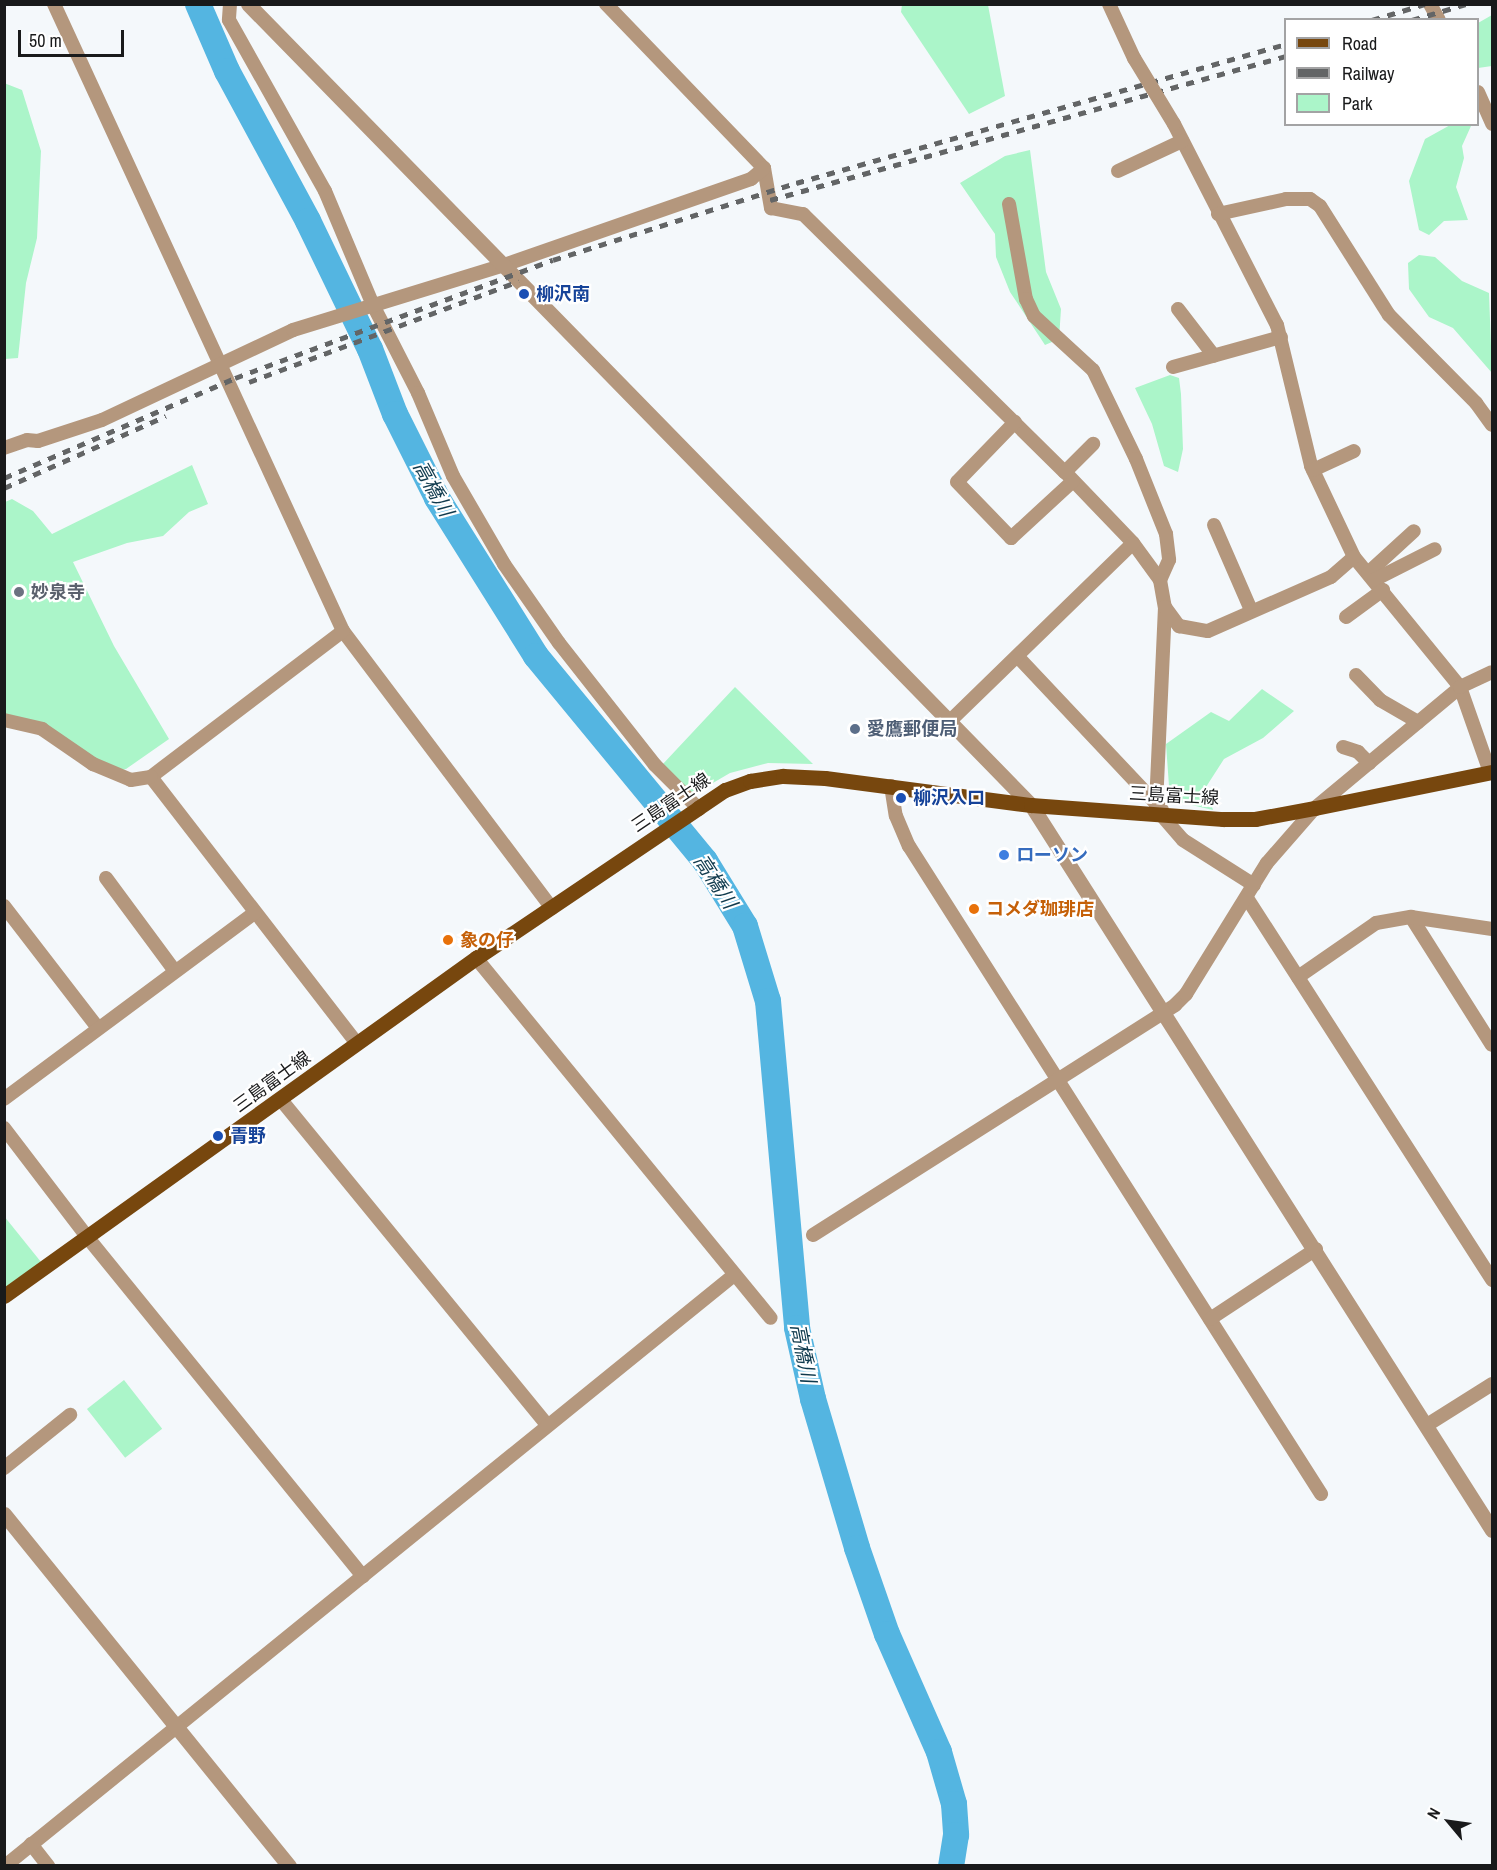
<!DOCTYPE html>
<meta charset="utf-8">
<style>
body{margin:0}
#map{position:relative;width:1497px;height:1870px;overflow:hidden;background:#f4f8fb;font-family:"Archivo Narrow","Noto Sans JP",sans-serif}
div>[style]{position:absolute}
.green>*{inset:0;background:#abf5c9;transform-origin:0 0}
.river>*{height:26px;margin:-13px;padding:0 13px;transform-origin:13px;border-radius:13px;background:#54b5e1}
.minor>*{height:14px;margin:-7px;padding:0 7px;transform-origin:7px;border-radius:7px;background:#b4977d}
.tertiary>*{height:15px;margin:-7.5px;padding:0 7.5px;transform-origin:7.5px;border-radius:7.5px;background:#b4977d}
.primary>*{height:15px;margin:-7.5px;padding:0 7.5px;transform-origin:7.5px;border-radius:7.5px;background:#77470e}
.rail>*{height:4.5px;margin-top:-2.25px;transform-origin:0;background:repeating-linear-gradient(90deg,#636566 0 8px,transparent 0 16px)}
.minor-bridge>*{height:14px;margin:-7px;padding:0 7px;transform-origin:7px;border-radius:7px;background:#b4977d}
.dots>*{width:16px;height:16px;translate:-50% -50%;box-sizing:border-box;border:3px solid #fff;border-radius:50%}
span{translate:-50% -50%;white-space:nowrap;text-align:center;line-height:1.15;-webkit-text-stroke:4.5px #fff;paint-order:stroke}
.transit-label{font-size:18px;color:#164399;font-weight:700}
.left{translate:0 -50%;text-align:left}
.worship-label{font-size:18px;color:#5b616d;font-weight:700}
.service-label{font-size:18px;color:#4e5e75;font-weight:700}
.street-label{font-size:18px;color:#191a1b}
.shop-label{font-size:18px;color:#366cbe;font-weight:700}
.food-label{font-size:18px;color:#c56008;font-weight:700}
.water-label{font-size:20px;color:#0f3a4d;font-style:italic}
.frame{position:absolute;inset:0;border:6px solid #191a1b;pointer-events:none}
.legend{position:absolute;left:1284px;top:18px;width:195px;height:108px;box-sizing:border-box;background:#fff;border:2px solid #a3a3a4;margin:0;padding:8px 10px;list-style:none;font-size:18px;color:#191a1b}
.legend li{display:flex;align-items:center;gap:12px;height:30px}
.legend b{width:30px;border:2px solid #a3a3a4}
.north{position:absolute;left:1419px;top:1792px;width:60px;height:60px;-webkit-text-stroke:4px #fff;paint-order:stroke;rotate:299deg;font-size:16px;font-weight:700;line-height:24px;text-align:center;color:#191a1b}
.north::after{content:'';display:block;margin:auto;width:21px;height:27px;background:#191a1b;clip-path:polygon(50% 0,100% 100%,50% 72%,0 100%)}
.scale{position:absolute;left:18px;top:30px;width:106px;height:27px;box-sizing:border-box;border:3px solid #191a1b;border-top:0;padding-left:8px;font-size:18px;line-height:21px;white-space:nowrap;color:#191a1b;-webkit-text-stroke:4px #fff;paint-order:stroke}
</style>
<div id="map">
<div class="green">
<i style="clip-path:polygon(902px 5px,988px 5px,1005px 96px,969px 114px,901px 12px)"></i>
<i style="clip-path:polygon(1492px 15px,1492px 66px,1478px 68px,1478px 23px)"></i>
<i style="clip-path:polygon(4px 83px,22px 90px,41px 151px,37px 238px,26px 283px,18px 358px,5px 359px)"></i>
<i style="clip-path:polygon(1452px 124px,1471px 126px,1462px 146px,1464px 158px,1456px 187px,1468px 220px,1444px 221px,1429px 235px,1419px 230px,1409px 181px,1425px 139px)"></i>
<i style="clip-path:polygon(1030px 150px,1046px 272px,1061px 309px,1059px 339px,1045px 345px,1010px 292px,996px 257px,995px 234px,960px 183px,1005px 156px)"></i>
<i style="clip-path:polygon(1419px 255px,1435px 257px,1462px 281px,1489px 293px,1492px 373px,1453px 328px,1429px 317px,1409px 289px,1408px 263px)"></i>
<i style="clip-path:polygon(1170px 375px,1179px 378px,1181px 394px,1183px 449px,1178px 472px,1164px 466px,1152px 424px,1135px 388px)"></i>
<i style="clip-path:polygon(192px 465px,208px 504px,189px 512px,163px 536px,127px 543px,73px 562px,114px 646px,169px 739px,126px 769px,101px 774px,43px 729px,5px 720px,5px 502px,12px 499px,33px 511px,52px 534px)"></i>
<i style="clip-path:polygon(735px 687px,813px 764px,768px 763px,730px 773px,694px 794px,662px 765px)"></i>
<i style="clip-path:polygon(1262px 689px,1294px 711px,1263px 738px,1224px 759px,1206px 787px,1213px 810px,1170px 800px,1166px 744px,1211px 712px,1229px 721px)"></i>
<i style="clip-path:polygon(4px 1216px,41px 1262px,4px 1288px)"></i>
<i style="left:124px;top:1380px;width:62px;height:47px;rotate:52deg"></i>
</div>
<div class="river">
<i style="left:198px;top:4px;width:73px;rotate:66.6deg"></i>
<i style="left:227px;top:71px;width:170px;rotate:61.6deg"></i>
<i style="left:308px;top:221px;width:142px;rotate:64.2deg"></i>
<i style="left:370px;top:349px;width:70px;rotate:69deg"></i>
<i style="left:395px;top:414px;width:94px;rotate:63.4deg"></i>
<i style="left:437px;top:498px;width:186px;rotate:57.9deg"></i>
<i style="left:536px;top:656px;width:266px;rotate:50.5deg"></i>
<i style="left:705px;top:861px;width:76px;rotate:58.4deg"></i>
<i style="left:745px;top:926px;width:78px;rotate:73deg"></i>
<i style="left:768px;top:1001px;width:328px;rotate:84.9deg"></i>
<i style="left:797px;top:1328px;width:73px;rotate:77.3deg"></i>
<i style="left:813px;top:1399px;width:155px;rotate:73.5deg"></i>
<i style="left:857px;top:1548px;width:91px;rotate:70.8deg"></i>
<i style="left:887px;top:1634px;width:129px;rotate:66.2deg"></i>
<i style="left:939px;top:1752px;width:54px;rotate:73.9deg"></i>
<i style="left:954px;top:1804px;width:31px;rotate:86deg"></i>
<i style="left:956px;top:1835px;width:31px;rotate:99deg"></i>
</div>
<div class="minor">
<i style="left:54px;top:4px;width:690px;rotate:65.25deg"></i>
<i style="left:343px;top:631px;width:347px;rotate:53deg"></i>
<i style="left:230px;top:4px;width:16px;rotate:94deg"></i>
<i style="left:229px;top:20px;width:196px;rotate:60.7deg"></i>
<i style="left:325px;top:191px;width:124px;rotate:67.2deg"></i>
<i style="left:373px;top:305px;width:99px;rotate:62.9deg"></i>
<i style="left:418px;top:393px;width:90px;rotate:67.1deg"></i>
<i style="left:453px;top:476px;width:102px;rotate:59.9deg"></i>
<i style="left:504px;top:564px;width:96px;rotate:55.2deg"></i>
<i style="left:559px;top:643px;width:155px;rotate:51.8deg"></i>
<i style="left:655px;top:765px;width:61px;rotate:45deg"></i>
<i style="left:606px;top:4px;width:228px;rotate:46.1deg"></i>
<i style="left:764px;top:168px;width:41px;rotate:80.1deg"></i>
<i style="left:771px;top:208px;width:33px;rotate:11deg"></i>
<i style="left:803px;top:214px;width:368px;rotate:44.6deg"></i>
<i style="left:1065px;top:472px;width:98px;rotate:46.2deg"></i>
<i style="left:1133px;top:543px;width:46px;rotate:53.9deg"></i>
<i style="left:1109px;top:4px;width:60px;rotate:65.2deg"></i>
<i style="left:1430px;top:4px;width:18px;rotate:61deg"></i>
<i style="left:1478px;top:92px;width:35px;rotate:66deg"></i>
<i style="left:1174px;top:124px;width:226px;rotate:62.9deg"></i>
<i style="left:1277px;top:325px;width:145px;rotate:76.4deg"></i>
<i style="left:1311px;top:466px;width:101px;rotate:64.7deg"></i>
<i style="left:1354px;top:557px;width:168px;rotate:50.8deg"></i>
<i style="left:1460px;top:687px;width:90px;rotate:70.6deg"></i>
<i style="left:1118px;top:171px;width:71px;rotate:-25.1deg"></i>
<i style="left:1009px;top:204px;width:97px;rotate:79.9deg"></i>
<i style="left:1026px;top:299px;width:19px;rotate:65deg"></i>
<i style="left:1034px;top:316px;width:80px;rotate:42.5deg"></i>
<i style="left:1093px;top:370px;width:99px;rotate:64.2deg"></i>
<i style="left:1136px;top:459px;width:81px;rotate:68.2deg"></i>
<i style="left:1166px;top:534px;width:26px;rotate:83deg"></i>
<i style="left:1169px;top:560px;width:22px;rotate:114deg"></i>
<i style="left:1160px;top:580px;width:27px;rotate:80deg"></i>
<i style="left:1165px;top:607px;width:199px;rotate:92.6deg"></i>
<i style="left:1218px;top:214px;width:70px;rotate:-12.4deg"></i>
<i style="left:1286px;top:199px;width:24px"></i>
<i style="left:1310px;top:199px;width:12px;rotate:35deg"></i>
<i style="left:1320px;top:206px;width:129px;rotate:57.7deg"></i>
<i style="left:1389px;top:315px;width:124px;rotate:45.3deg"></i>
<i style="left:1476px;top:403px;width:27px;rotate:54deg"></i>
<i style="left:1178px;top:309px;width:59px;rotate:52.5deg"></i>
<i style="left:1173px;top:367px;width:112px;rotate:-15.5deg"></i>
<i style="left:1015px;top:422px;width:83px;rotate:134deg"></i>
<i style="left:957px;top:482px;width:78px;rotate:46deg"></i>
<i style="left:1011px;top:538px;width:84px;rotate:-42.6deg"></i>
<i style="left:4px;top:448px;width:24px;rotate:-19deg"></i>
<i style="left:27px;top:440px;width:11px;rotate:5deg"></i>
<i style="left:38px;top:441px;width:67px;rotate:-18.2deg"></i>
<i style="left:102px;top:420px;width:211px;rotate:-25.2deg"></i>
<i style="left:293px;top:330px;width:221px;rotate:-17.1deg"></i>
<i style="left:504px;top:265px;width:262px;rotate:-19.2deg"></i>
<i style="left:751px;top:179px;width:17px;rotate:-40deg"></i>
<i style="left:1313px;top:470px;width:45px;rotate:-24.9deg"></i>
<i style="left:1065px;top:472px;width:40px;rotate:-45deg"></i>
<i style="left:1214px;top:525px;width:93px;rotate:66.5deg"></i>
<i style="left:1368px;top:573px;width:62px;rotate:-42.4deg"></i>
<i style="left:1374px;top:580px;width:68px;rotate:-26.9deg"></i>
<i style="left:1165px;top:607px;width:24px;rotate:54deg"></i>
<i style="left:1179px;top:626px;width:29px;rotate:10deg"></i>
<i style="left:1208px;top:631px;width:134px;rotate:-23.7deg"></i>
<i style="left:1331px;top:577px;width:30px;rotate:-41deg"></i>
<i style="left:1346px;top:617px;width:46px;rotate:-36.1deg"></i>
<i style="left:343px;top:631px;width:241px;rotate:142.8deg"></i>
<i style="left:151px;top:777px;width:337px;rotate:52.3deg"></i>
<i style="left:1018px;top:657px;width:210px;rotate:46.7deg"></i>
<i style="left:1356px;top:675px;width:35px;rotate:46deg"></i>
<i style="left:1380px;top:700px;width:44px;rotate:30.1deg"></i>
<i style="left:4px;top:720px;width:39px;rotate:13deg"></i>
<i style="left:42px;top:729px;width:62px;rotate:34.5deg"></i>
<i style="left:93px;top:764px;width:41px;rotate:22.8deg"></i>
<i style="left:131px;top:780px;width:20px;rotate:-9deg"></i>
<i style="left:950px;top:721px;width:255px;rotate:-44.2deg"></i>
<i style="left:1343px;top:747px;width:16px;rotate:18deg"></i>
<i style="left:1358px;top:752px;width:16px;rotate:45deg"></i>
<i style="left:891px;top:786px;width:30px;rotate:81deg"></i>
<i style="left:896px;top:816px;width:33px;rotate:67deg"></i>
<i style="left:909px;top:846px;width:768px;rotate:57.55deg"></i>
<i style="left:1163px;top:817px;width:30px;rotate:49deg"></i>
<i style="left:1183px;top:840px;width:84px;rotate:32.4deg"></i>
<i style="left:106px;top:878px;width:114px;rotate:53.5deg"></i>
<i style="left:1247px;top:898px;width:454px;rotate:57.3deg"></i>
<i style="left:4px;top:906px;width:154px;rotate:52.4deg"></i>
<i style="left:1411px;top:917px;width:151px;rotate:57.7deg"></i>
<i style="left:476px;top:958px;width:465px;rotate:50.7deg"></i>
<i style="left:1298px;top:977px;width:95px;rotate:-34.7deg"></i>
<i style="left:1376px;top:923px;width:36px;rotate:-10deg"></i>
<i style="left:1411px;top:917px;width:82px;rotate:8.4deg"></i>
<i style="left:4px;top:1099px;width:312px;rotate:-36.6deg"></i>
<i style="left:282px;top:1101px;width:419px;rotate:50.7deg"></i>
<i style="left:4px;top:1128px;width:138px;rotate:52.6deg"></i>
<i style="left:88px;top:1238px;width:436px;rotate:50.9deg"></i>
<i style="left:813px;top:1235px;width:429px;rotate:-32.4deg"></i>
<i style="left:1175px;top:1005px;width:16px;rotate:-45deg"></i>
<i style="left:1186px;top:994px;width:154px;rotate:-58.3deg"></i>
<i style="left:1267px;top:863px;width:73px;rotate:-48.9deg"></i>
<i style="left:1315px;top:808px;width:189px;rotate:-39.8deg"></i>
<i style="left:1460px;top:687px;width:35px;rotate:-25deg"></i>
<i style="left:1210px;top:1319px;width:127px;rotate:-33.4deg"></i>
<i style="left:1427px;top:1425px;width:77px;rotate:-32.2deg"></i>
<i style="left:4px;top:1468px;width:85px;rotate:-38.8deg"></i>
<i style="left:31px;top:1844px;width:28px;rotate:52deg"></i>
<i style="left:5px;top:1866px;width:938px;rotate:-39.03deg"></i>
</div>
<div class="tertiary">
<i style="left:248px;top:4px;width:1120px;rotate:45.65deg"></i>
<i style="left:1031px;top:805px;width:859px;rotate:57.55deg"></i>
<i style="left:4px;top:1514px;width:453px;rotate:51deg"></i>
</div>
<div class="primary">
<i style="left:4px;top:1296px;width:581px;rotate:-35.61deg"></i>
<i style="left:476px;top:958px;width:268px;rotate:-34deg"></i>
<i style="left:698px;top:808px;width:32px;rotate:-34deg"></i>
<i style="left:725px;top:790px;width:27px;rotate:-20deg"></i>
<i style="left:750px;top:781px;width:33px;rotate:-9deg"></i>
<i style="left:783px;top:776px;width:42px;rotate:2.7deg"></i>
<i style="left:825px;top:778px;width:208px;rotate:7.5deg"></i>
<i style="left:1031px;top:805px;width:193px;rotate:4.2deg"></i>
<i style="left:1223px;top:819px;width:32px"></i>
<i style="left:1255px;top:819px;width:61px;rotate:-10.4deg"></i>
<i style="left:1315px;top:808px;width:181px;rotate:-11.5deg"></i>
</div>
<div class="rail">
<i style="left:1372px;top:20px;width:55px;rotate:-16.8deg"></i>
<i style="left:1412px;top:20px;width:56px;rotate:-16.5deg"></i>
<i style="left:770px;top:200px;width:536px;rotate:-15.59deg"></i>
<i style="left:249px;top:382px;width:288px;rotate:-20.5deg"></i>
<i style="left:4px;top:478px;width:252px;rotate:-23.4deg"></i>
<i style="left:235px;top:378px;width:339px;rotate:-20.4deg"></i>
<i style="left:553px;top:260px;width:255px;rotate:-17.6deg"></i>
<i style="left:796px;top:183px;width:509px;rotate:-15.84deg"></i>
<i style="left:4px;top:488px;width:177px;rotate:-24deg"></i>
</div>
<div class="minor-bridge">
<i style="left:1134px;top:58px;width:77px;rotate:58.8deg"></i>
</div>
<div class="dots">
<i style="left:524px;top:294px;background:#1a4fb4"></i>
<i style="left:19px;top:592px;background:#6b7280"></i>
<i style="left:855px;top:729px;background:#5c6f8a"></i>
<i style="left:901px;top:798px;background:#1a4fb4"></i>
<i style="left:1004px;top:855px;background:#3f7fe0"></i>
<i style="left:974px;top:909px;background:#e8710a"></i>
<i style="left:448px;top:940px;background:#e8710a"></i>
<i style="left:218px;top:1136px;background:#1a4fb4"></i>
</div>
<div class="transit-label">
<span class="left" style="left:536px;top:294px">柳沢南</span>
<span class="left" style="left:913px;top:798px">柳沢入口</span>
<span class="left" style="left:230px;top:1136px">青野</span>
</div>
<div class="worship-label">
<span class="left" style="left:31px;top:592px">妙泉寺</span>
</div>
<div class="service-label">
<span class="left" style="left:867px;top:729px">愛鷹郵便局</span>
</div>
<div class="street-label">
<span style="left:1174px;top:796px;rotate:3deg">三島富士線</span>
<span style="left:671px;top:803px;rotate:-34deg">三島富士線</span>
<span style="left:272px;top:1082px;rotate:-36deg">三島富士線</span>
</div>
<div class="shop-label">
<span class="left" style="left:1016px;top:855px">ローソン</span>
</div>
<div class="food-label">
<span class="left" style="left:986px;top:909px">コメダ珈琲店</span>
<span class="left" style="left:460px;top:940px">象の仔</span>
</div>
<div class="water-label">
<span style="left:434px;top:488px;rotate:61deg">高橋川</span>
<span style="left:716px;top:881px;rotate:57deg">高橋川</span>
<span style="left:804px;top:1353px;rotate:79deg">高橋川</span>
</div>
<div class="frame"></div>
<ul class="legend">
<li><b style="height:8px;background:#77470e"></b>Road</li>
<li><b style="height:8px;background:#636566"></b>Railway</li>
<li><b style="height:16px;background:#abf5c9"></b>Park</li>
</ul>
<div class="north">N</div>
<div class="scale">50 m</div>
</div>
